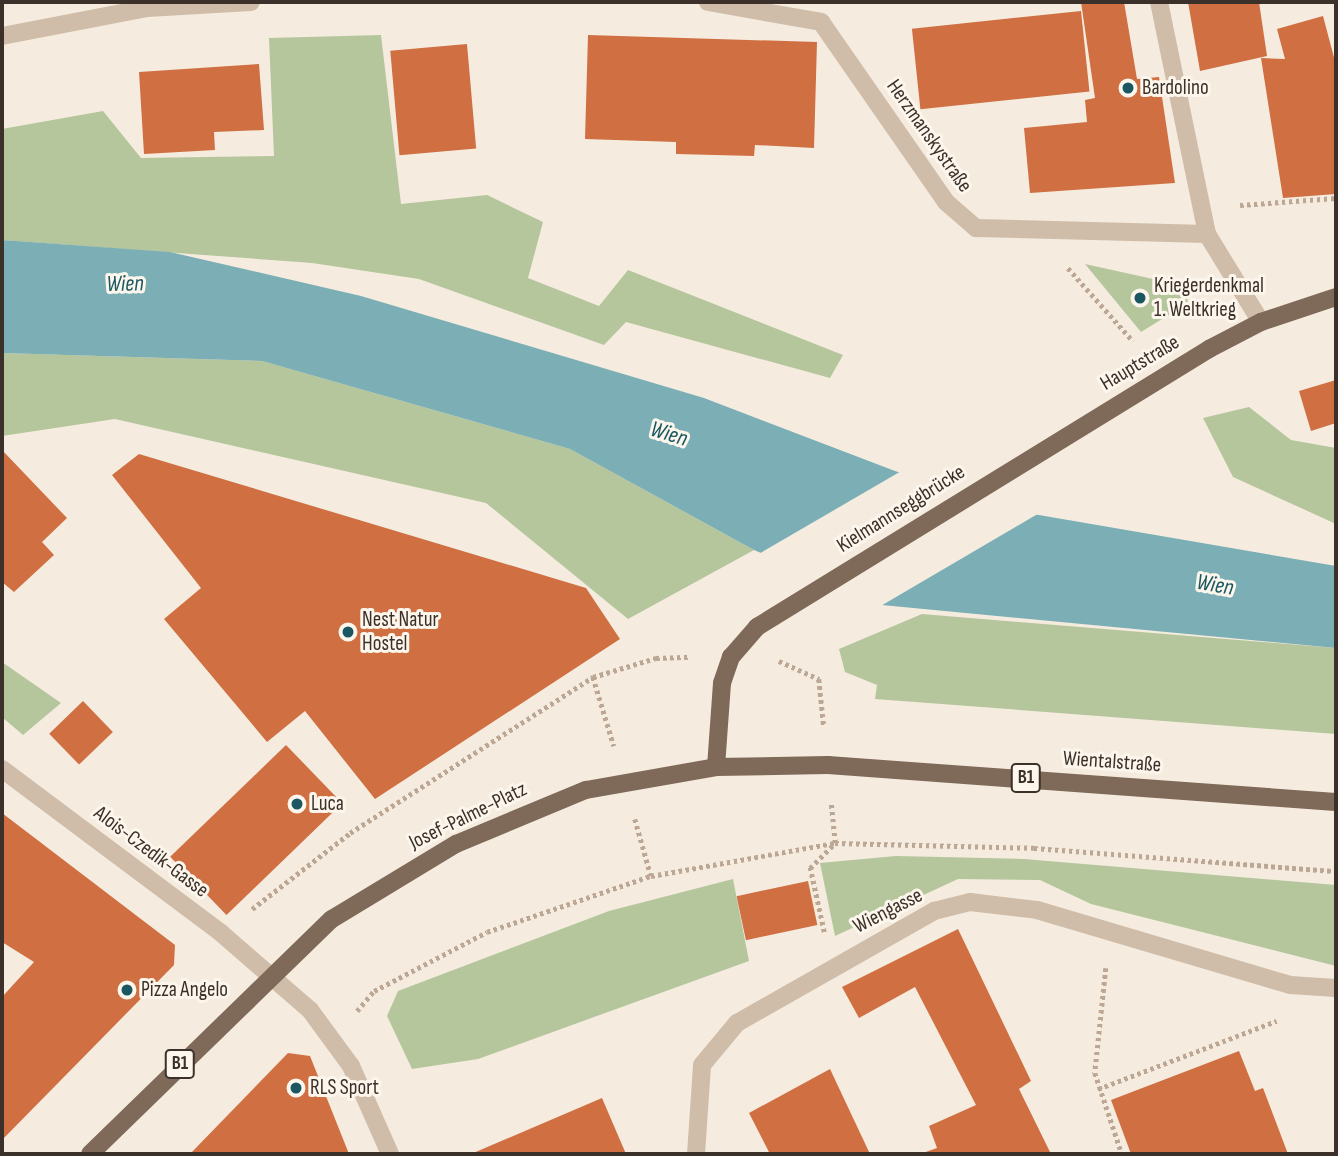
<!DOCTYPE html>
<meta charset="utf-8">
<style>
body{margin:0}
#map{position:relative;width:1338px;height:1156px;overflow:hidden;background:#f5ecdf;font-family:"Sofia Sans Condensed",sans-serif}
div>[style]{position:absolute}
.green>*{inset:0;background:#b5c69d}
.water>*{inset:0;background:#7baeb5}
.pier>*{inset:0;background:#f5ecdf}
.building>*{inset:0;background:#d06f42;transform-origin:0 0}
.path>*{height:4.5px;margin-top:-2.25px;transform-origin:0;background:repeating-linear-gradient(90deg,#bba793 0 3.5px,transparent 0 7px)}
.minor>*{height:18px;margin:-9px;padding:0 9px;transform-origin:9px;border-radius:9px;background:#cfbda9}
.major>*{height:18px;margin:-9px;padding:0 9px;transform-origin:9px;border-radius:9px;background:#7f6959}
.dots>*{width:19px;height:19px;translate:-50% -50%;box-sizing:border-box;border:4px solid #fcf6ec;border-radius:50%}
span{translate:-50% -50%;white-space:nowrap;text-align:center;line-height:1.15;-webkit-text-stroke:6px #fcf6ec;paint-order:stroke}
.shield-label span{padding:2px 5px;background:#fcf6ec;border:2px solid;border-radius:5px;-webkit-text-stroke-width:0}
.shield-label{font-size:19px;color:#3c312a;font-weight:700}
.poi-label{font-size:21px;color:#3c312a}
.left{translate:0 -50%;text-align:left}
.street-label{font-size:21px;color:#3c312a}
.water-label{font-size:23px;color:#1a5762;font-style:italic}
.frame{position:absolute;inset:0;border:4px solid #3c312a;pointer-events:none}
</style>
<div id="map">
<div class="green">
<i style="clip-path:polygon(381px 35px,401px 204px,487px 195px,543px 222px,528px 278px,599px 306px,628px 270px,843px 355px,830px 378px,626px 322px,604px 345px,419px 279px,312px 263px,2px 240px,2px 129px,103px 111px,141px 158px,274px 156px,269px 38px)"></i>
<i style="clip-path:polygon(1085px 264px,1185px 286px,1188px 303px,1141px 332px)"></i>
<i style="clip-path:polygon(2px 353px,262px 361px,570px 449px,754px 550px,628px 619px,486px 503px,115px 419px,2px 436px)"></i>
<i style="clip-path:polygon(1249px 407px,1291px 440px,1336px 448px,1336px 524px,1233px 477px,1203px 418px)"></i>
<i style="clip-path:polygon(922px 614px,1336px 648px,1336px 734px,875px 699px,877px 685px,845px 672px,839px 649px)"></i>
<i style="clip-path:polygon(2px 662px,61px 703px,23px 735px,2px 717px)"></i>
<i style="clip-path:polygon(896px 856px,1024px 859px,1336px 885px,1336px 966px,1091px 904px,1040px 880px,958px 879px,835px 936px,820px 863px)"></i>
<i style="clip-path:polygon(733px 879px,749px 961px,478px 1059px,412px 1069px,387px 1016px,398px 991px,609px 911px)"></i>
</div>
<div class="water">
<i style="clip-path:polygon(2px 240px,170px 252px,361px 296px,704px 398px,895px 471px,1033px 514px,1336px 566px,1336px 648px,882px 605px,754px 550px,570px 449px,262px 361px,2px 353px)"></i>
</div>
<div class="pier">
<i style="clip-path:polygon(903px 470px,1041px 512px,879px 607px,757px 555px)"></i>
</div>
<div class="building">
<i style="clip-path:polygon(1081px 2px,1124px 2px,1137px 79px,1159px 77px,1175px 183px,1030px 193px,1024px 128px,1087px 122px,1085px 100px,1095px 98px)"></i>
<i style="clip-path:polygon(1188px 2px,1259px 2px,1267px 56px,1200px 71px)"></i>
<i style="left:1081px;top:11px;width:81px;height:170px;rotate:84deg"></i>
<i style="clip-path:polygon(1323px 16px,1336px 65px,1336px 194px,1283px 198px,1261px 58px,1285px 59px,1277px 29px)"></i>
<i style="clip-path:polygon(588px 35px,817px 42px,814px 148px,755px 145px,754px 156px,676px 154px,676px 142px,585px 139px)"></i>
<i style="left:467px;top:44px;width:105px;height:77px;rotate:85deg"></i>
<i style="clip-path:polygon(259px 64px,264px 130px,214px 132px,215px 150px,144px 154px,139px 72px)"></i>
<i style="clip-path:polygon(1336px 380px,1336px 423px,1311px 431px,1299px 391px)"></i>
<i style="clip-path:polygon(2px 450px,67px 518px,42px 542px,54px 555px,14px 592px,2px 582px)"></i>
<i style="clip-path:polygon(139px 454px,586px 588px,620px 639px,375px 799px,305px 711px,267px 742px,164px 619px,201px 588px,112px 475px)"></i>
<i style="left:83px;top:701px;width:43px;height:47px;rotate:46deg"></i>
<i style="left:286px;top:745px;width:81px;height:161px;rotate:46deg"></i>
<i style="clip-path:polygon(2px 813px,175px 945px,174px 965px,2px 1140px,2px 997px,34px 962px,2px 942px)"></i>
<i style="left:808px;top:881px;width:45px;height:73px;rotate:78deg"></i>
<i style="clip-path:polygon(958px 929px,1031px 1081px,1019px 1089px,1051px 1154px,920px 1154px,937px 1148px,929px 1126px,976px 1105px,915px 987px,859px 1018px,842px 987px)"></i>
<i style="clip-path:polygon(1239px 1051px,1255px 1091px,1263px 1088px,1288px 1154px,1131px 1154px,1111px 1100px)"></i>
<i style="clip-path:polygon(288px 1053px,310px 1056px,349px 1154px,190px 1154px)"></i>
<i style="clip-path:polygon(830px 1069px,870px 1154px,770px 1154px,749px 1113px)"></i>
<i style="clip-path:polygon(602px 1098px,626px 1154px,471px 1154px)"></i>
</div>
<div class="path">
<i style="left:1240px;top:205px;width:96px;rotate:-4.2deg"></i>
<i style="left:1068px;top:268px;width:98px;rotate:48.3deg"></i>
<i style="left:779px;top:661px;width:44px;rotate:24.2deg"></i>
<i style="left:819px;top:679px;width:48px;rotate:84.1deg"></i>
<i style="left:593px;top:677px;width:72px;rotate:73.1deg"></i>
<i style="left:635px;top:819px;width:59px;rotate:74.3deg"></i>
<i style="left:252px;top:909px;width:124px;rotate:-37.8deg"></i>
<i style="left:350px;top:833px;width:289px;rotate:-32.7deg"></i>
<i style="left:593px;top:677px;width:66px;rotate:-16.8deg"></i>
<i style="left:656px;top:658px;width:34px;rotate:-2deg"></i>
<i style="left:824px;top:932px;width:66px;rotate:-102.3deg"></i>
<i style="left:810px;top:868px;width:35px;rotate:-45deg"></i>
<i style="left:835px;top:843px;width:41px;rotate:-95.6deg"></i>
<i style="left:1106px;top:968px;width:106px;rotate:96deg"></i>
<i style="left:1095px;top:1073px;width:85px;rotate:71.6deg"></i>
<i style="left:357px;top:1011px;width:26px;rotate:-50deg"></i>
<i style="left:374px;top:991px;width:127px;rotate:-27.6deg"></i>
<i style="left:487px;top:932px;width:173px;rotate:-18.9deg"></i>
<i style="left:651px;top:876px;width:187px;rotate:-10.2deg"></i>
<i style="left:835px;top:843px;width:199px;rotate:1.4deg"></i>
<i style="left:1034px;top:848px;width:303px;rotate:4.4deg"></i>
<i style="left:1098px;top:1089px;width:191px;rotate:-20.9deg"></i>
</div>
<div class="minor">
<i style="left:708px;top:2px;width:115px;rotate:10deg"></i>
<i style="left:821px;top:22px;width:219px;rotate:55.2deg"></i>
<i style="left:946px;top:202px;width:40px;rotate:41deg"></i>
<i style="left:976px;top:228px;width:231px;rotate:1.5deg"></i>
<i style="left:1207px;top:234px;width:103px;rotate:58.5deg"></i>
<i style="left:1159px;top:2px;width:237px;rotate:78.3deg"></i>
<i style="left:2px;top:36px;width:148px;rotate:-10.9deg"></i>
<i style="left:147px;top:8px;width:104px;rotate:-3.3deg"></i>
<i style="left:2px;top:769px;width:274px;rotate:36.8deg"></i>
<i style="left:221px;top:933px;width:118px;rotate:40.9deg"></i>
<i style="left:310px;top:1010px;width:69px;rotate:53.8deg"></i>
<i style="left:351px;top:1066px;width:96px;rotate:66.1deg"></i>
<i style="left:696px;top:1154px;width:89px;rotate:-86.1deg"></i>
<i style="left:702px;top:1065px;width:55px;rotate:-50.2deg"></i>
<i style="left:737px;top:1023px;width:227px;rotate:-29.6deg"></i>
<i style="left:934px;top:911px;width:37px;rotate:-14deg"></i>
<i style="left:970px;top:902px;width:67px;rotate:6.8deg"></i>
<i style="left:1037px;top:910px;width:264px;rotate:16.5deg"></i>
<i style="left:1290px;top:985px;width:46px;rotate:3.7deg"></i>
</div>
<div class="major">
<i style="left:716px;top:767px;width:84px;rotate:-85.9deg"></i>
<i style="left:722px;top:683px;width:28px;rotate:-71deg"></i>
<i style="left:731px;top:657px;width:40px;rotate:-49deg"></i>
<i style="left:757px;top:627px;width:531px;rotate:-31.59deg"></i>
<i style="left:1209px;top:349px;width:59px;rotate:-27.4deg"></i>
<i style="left:1261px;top:322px;width:79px;rotate:-18.4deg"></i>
<i style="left:90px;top:1154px;width:337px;rotate:-44.2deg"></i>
<i style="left:332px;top:919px;width:145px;rotate:-31.2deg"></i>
<i style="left:456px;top:844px;width:141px;rotate:-22.6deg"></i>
<i style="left:586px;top:790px;width:132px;rotate:-10deg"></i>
<i style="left:716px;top:767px;width:112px;rotate:-1deg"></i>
<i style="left:828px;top:765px;width:509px;rotate:4.17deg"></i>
</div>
<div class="dots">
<i style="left:1128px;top:88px;background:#1a5762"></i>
<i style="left:1140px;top:298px;background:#1a5762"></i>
<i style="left:348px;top:632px;background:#1a5762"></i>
<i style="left:297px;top:804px;background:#1a5762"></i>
<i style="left:127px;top:990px;background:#1a5762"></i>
<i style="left:296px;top:1088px;background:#1a5762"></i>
</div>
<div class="shield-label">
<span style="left:1026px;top:778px">B1</span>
<span style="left:180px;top:1064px">B1</span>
</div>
<div class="poi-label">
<span class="left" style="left:1142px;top:88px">Bardolino</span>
<span class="left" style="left:1154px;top:298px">Kriegerdenkmal<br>1. Weltkrieg</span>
<span class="left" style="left:362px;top:632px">Nest Natur<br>Hostel</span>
<span class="left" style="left:311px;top:804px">Luca</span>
<span class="left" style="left:141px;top:990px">Pizza Angelo</span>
<span class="left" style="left:310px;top:1088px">RLS Sport</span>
</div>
<div class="street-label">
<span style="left:929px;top:136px;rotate:55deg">Herzmanskystraße</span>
<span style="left:1140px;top:363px;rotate:-31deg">Hauptstraße</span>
<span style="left:901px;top:509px;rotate:-32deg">Kielmannseggbrücke</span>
<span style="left:1112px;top:762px;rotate:4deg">Wientalstraße</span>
<span style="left:468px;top:816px;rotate:-26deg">Josef-Palme-Platz</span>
<span style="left:151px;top:852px;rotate:37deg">Alois-Czedik-Gasse</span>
<span style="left:888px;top:911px;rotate:-27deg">Wiengasse</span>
</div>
<div class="water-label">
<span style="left:125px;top:284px;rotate:-1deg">Wien</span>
<span style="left:669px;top:434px;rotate:17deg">Wien</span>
<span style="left:1215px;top:585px;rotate:10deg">Wien</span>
</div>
<div class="frame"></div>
</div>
